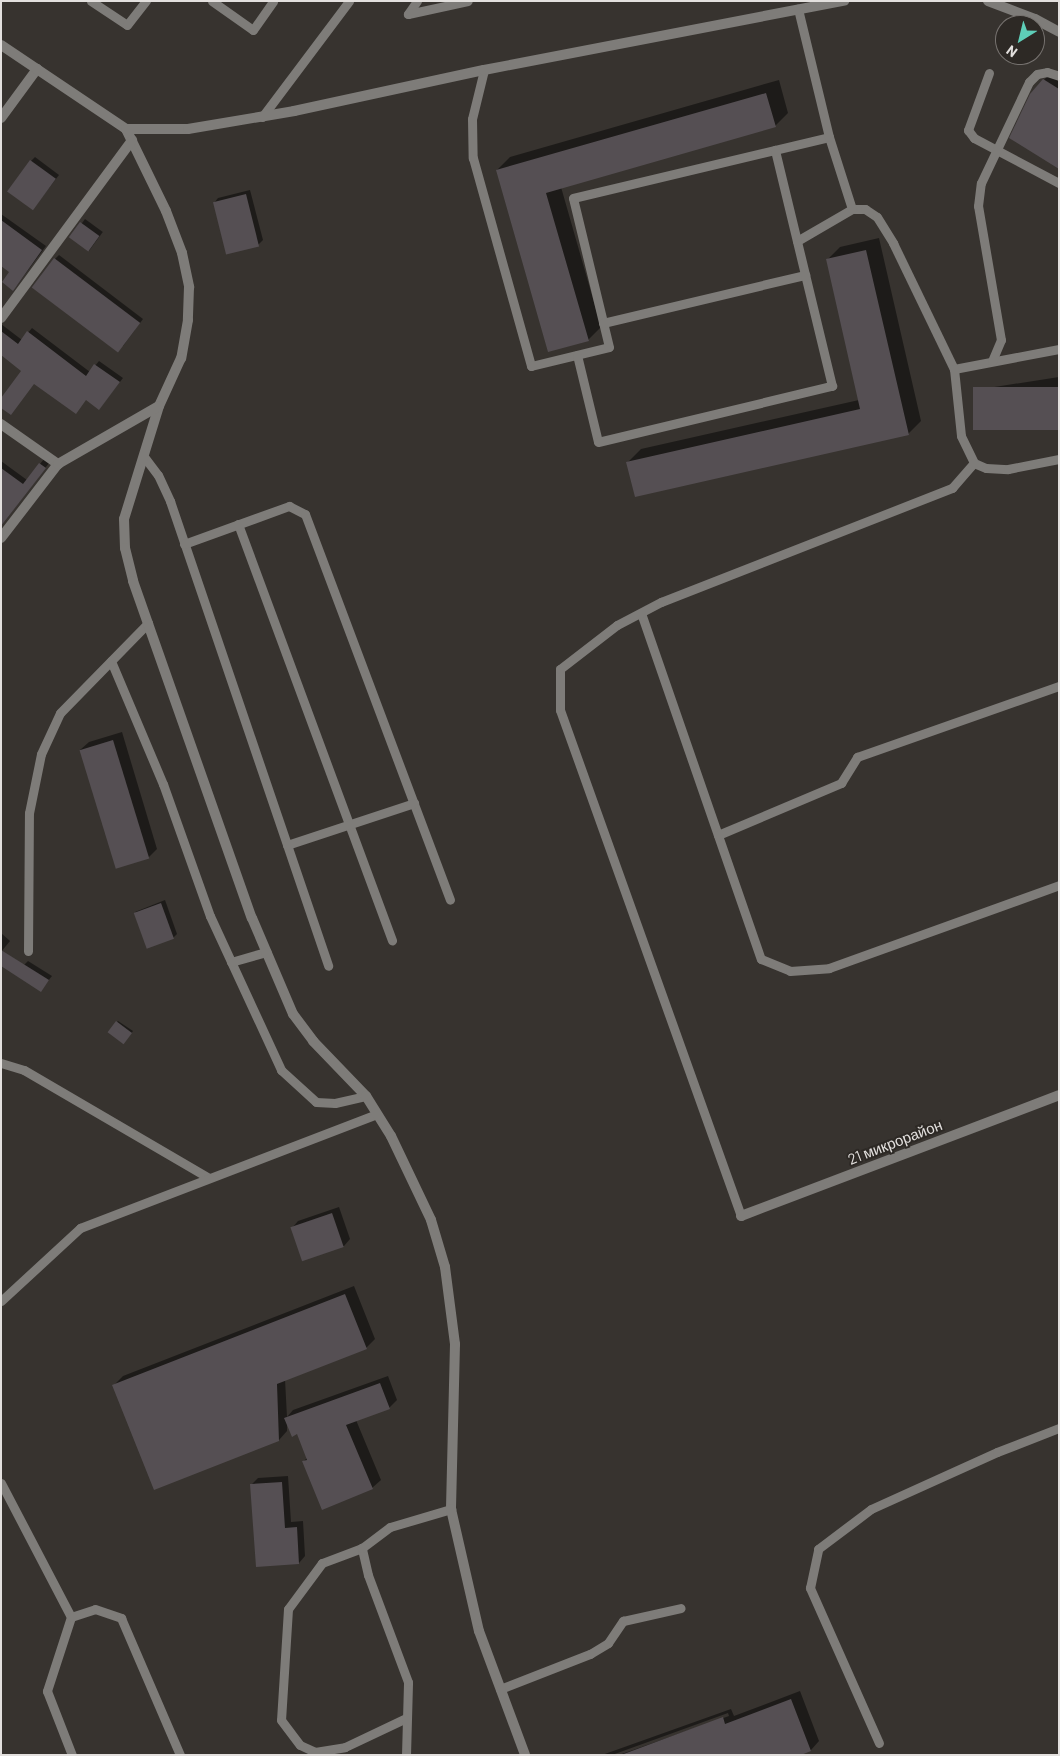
<!DOCTYPE html>
<meta charset="utf-8">
<style>
body{margin:0}
#map{position:relative;width:1060px;height:1756px;overflow:hidden;background:#37332f;font-family:Barlow,sans-serif}
div>[style]{position:absolute}
.shadow>*{inset:0;background:#0007;transform-origin:0 0}
.building>*{inset:0;background:#554f53;transform-origin:0 0}
.service>*{height:9px;margin:-4.5px;padding:0 4.5px;transform-origin:4.5px;border-radius:4.5px;background:#7e7c79}
.minor>*{height:10px;margin:-5px;padding:0 5px;transform-origin:5px;border-radius:5px;background:#7e7c79}
.tertiary>*{height:10px;margin:-5px;padding:0 5px;transform-origin:5px;border-radius:5px;background:#7e7c79}
span{translate:-50% -50%;white-space:nowrap;text-align:center;line-height:1.15;-webkit-text-stroke:4px #2d2925;paint-order:stroke}
.street-label{font-size:15px;color:#e3e0de}
.frame{position:absolute;inset:0;border:2px solid #e3e0de;pointer-events:none}
.north{position:absolute;left:995px;top:15px;width:50px;height:50px;box-sizing:border-box;background:#2d2925;border:1px solid #76726f;border-radius:50%;rotate:216deg;font-size:14px;font-weight:700;line-height:20px;text-align:center;color:#e3e0de}
.north::after{content:'';display:block;margin:auto;width:18px;height:22px;background:#5eceb8;clip-path:polygon(50% 0,100% 100%,50% 72%,0 100%)}
</style>
<div id="map">
<div class="shadow">
<i style="clip-path:polygon(1052px 71px,1059px 75px,1059px 167px,1044px 80px)"></i>
<i style="clip-path:polygon(779px 80px,788px 113px,775px 126px,561px 187px,601px 327px,588px 340px,497px 170px,510px 157px)"></i>
<i style="clip-path:polygon(35px 157px,59px 175px,36px 205px,31px 161px)"></i>
<i style="clip-path:polygon(250px 190px,263px 240px,259px 244px,227px 253px,214px 203px,218px 198px)"></i>
<i style="clip-path:polygon(1px 214px,46px 246px,17px 285px,11px 271px,1px 264px)"></i>
<i style="left:85px;top:219px;width:22px;height:23px;rotate:36deg"></i>
<i style="clip-path:polygon(879px 238px,921px 421px,908px 434px,628px 462px,641px 449px,859px 400px,827px 260px,840px 247px)"></i>
<i style="clip-path:polygon(59px 255px,143px 319px,123px 346px,55px 259px)"></i>
<i style="clip-path:polygon(1px 324px,22px 340px,32px 328px,90px 372px,99px 361px,123px 378px,99px 409px,86px 399px,22px 370px,1px 354px)"></i>
<i style="clip-path:polygon(1059px 377px,1059px 428px,975px 401px,988px 388px)"></i>
<i style="clip-path:polygon(44px 459px,49px 463px,1px 526px,1px 461px,27px 480px)"></i>
<i style="clip-path:polygon(122px 732px,157px 849px,148px 858px,80px 750px,89px 742px)"></i>
<i style="clip-path:polygon(165px 900px,177px 934px,173px 938px,135px 912px)"></i>
<i style="clip-path:polygon(1px 933px,10px 941px,1px 952px)"></i>
<i style="clip-path:polygon(28px 961px,52px 976px,44px 986px,24px 965px)"></i>
<i style="clip-path:polygon(118px 1021px,133px 1031px,123px 1043px,117px 1022px)"></i>
<i style="clip-path:polygon(339px 1207px,350px 1239px,344px 1246px,303px 1260px,292px 1228px,298px 1221px)"></i>
<i style="clip-path:polygon(354px 1286px,375px 1339px,366px 1348px,285px 1379px,287px 1417px,293px 1410px,388px 1376px,397px 1400px,389px 1408px,356px 1420px,381px 1480px,372px 1488px,303px 1462px,307px 1458px,298px 1433px,287px 1424px,287px 1431px,279px 1440px,114px 1385px,123px 1376px)"></i>
<i style="clip-path:polygon(288px 1476px,291px 1522px,303px 1521px,305px 1556px,299px 1563px,251px 1485px,258px 1478px)"></i>
<i style="clip-path:polygon(800px 1691px,819px 1741px,811px 1750px,798px 1755px,619px 1755px,729px 1716px,728px 1713px,612px 1755px,602px 1755px,731px 1709px,734px 1716px)"></i>
</div>
<div class="building">
<i style="clip-path:polygon(1043px 79px,1059px 89px,1059px 169px,1009px 138px,1030px 94px)"></i>
<i style="clip-path:polygon(766px 93px,776px 127px,546px 193px,589px 341px,548px 352px,496px 170px)"></i>
<i style="left:30px;top:160px;width:32px;height:39px;rotate:36deg"></i>
<i style="left:246px;top:194px;width:54px;height:34px;rotate:76deg"></i>
<i style="clip-path:polygon(1px 220px,42px 250px,13px 291px,2px 282px,9px 272px,1px 266px)"></i>
<i style="left:80px;top:222px;width:24px;height:19px;rotate:36deg"></i>
<i style="clip-path:polygon(866px 250px,909px 435px,635px 497px,626px 462px,860px 409px,826px 259px)"></i>
<i style="left:54px;top:258px;width:108px;height:37px;rotate:37deg"></i>
<i style="clip-path:polygon(1px 331px,18px 344px,27px 331px,86px 376px,94px 364px,120px 382px,99px 410px,86px 400px,76px 414px,34px 384px,11px 415px,1px 408px,1px 398px,21px 371px,1px 355px)"></i>
<i style="left:1059px;top:387px;width:43px;height:86px;rotate:90deg"></i>
<i style="clip-path:polygon(39px 463px,46px 468px,1px 526px,1px 468px,23px 484px)"></i>
<i style="left:113px;top:740px;width:124px;height:35px;rotate:73deg"></i>
<i style="left:161px;top:903px;width:38px;height:29px;rotate:70deg"></i>
<i style="clip-path:polygon(1px 950px,49px 980px,41px 992px,1px 966px)"></i>
<i style="left:116px;top:1021px;width:20px;height:14px;rotate:37deg"></i>
<i style="left:332px;top:1213px;width:36px;height:44px;rotate:71deg"></i>
<i style="clip-path:polygon(345px 1294px,367px 1349px,277px 1384px,279px 1441px,154px 1490px,112px 1385px)"></i>
<i style="clip-path:polygon(380px 1383px,390px 1409px,346px 1425px,373px 1489px,322px 1510px,302px 1461px,307px 1460px,297px 1434px,292px 1437px,284px 1418px)"></i>
<i style="clip-path:polygon(282px 1482px,285px 1528px,297px 1527px,299px 1564px,256px 1567px,250px 1484px)"></i>
<i style="clip-path:polygon(791px 1699px,811px 1751px,801px 1755px,621px 1755px,723px 1717px,725px 1724px)"></i>
</div>
<div class="service">
<i style="left:91px;top:1px;width:43px;rotate:33.7deg"></i>
<i style="left:127px;top:25px;width:31px;rotate:-52deg"></i>
<i style="left:212px;top:1px;width:50px;rotate:35.3deg"></i>
<i style="left:253px;top:30px;width:35px;rotate:-55deg"></i>
<i style="left:417px;top:1px;width:16px;rotate:125deg"></i>
<i style="left:408px;top:14px;width:61px;rotate:-12.2deg"></i>
<i style="left:484px;top:70px;width:50px;rotate:103.8deg"></i>
<i style="left:472px;top:119px;width:39px;rotate:89deg"></i>
<i style="left:473px;top:158px;width:216px;rotate:74.4deg"></i>
<i style="left:531px;top:366px;width:80px;rotate:-13.7deg"></i>
<i style="left:609px;top:347px;width:153px;rotate:-103.6deg"></i>
<i style="left:573px;top:198px;width:263px;rotate:-13.4deg"></i>
<i style="left:989px;top:73px;width:61px;rotate:110.2deg"></i>
<i style="left:968px;top:130px;width:10px;rotate:53deg"></i>
<i style="left:974px;top:138px;width:96px;rotate:27.9deg"></i>
<i style="left:262px;top:117px;width:145px;rotate:-53.1deg"></i>
<i style="left:852px;top:209px;width:13px"></i>
<i style="left:865px;top:209px;width:14px;rotate:34deg"></i>
<i style="left:877px;top:217px;width:31px;rotate:58deg"></i>
<i style="left:893px;top:243px;width:140px;rotate:64.2deg"></i>
<i style="left:954px;top:369px;width:107px;rotate:-10.8deg"></i>
<i style="left:797px;top:241px;width:64px;rotate:-30.2deg"></i>
<i style="left:852px;top:209px;width:76px;rotate:-107.7deg"></i>
<i style="left:829px;top:137px;width:132px;rotate:-103.6deg"></i>
<i style="left:603px;top:323px;width:208px;rotate:-13.4deg"></i>
<i style="left:577px;top:355px;width:89px;rotate:76.4deg"></i>
<i style="left:598px;top:442px;width:241px;rotate:-13.5deg"></i>
<i style="left:832px;top:386px;width:243px;rotate:-103.6deg"></i>
<i style="left:992px;top:361px;width:23px;rotate:-67deg"></i>
<i style="left:1001px;top:340px;width:136px;rotate:-99.7deg"></i>
<i style="left:978px;top:206px;width:23px;rotate:-83deg"></i>
<i style="left:981px;top:183px;width:112px;rotate:-64.6deg"></i>
<i style="left:1029px;top:82px;width:11px;rotate:-45deg"></i>
<i style="left:1037px;top:74px;width:10px;rotate:-11deg"></i>
<i style="left:1047px;top:72px;width:13px;rotate:18deg"></i>
<i style="left:954px;top:369px;width:67px;rotate:84deg"></i>
<i style="left:961px;top:436px;width:30px;rotate:64deg"></i>
<i style="left:974px;top:463px;width:13px;rotate:23deg"></i>
<i style="left:986px;top:468px;width:22px;rotate:3deg"></i>
<i style="left:1008px;top:469px;width:52px;rotate:-11.1deg"></i>
<i style="left:145px;top:458px;width:21px;rotate:53deg"></i>
<i style="left:158px;top:475px;width:29px;rotate:65deg"></i>
<i style="left:170px;top:501px;width:491px;rotate:71.2deg"></i>
<i style="left:238px;top:524px;width:444px;rotate:69.7deg"></i>
<i style="left:184px;top:544px;width:112px;rotate:-19.9deg"></i>
<i style="left:289px;top:506px;width:18px;rotate:27deg"></i>
<i style="left:305px;top:514px;width:412px;rotate:69.4deg"></i>
<i style="left:641px;top:613px;width:366px;rotate:70.9deg"></i>
<i style="left:761px;top:959px;width:31px;rotate:22deg"></i>
<i style="left:790px;top:971px;width:39px;rotate:-4deg"></i>
<i style="left:829px;top:968px;width:245px;rotate:-19.8deg"></i>
<i style="left:111px;top:661px;width:134px;rotate:67.1deg"></i>
<i style="left:163px;top:784px;width:140px;rotate:70.4deg"></i>
<i style="left:210px;top:916px;width:170px;rotate:65.2deg"></i>
<i style="left:281px;top:1070px;width:47px;rotate:42.4deg"></i>
<i style="left:316px;top:1102px;width:19px;rotate:3deg"></i>
<i style="left:335px;top:1103px;width:32px;rotate:-13deg"></i>
<i style="left:718px;top:835px;width:134px;rotate:-22.9deg"></i>
<i style="left:841px;top:783px;width:31px;rotate:-58deg"></i>
<i style="left:857px;top:757px;width:214px;rotate:-19.4deg"></i>
<i style="left:287px;top:845px;width:134px;rotate:-18.3deg"></i>
<i style="left:28px;top:951px;width:138px;rotate:-89.6deg"></i>
<i style="left:29px;top:813px;width:60px;rotate:-78.5deg"></i>
<i style="left:41px;top:754px;width:45px;rotate:-65.1deg"></i>
<i style="left:60px;top:713px;width:126px;rotate:-45.6deg"></i>
<i style="left:231px;top:962px;width:37px;rotate:-16deg"></i>
<i style="left:1px;top:1063px;width:24px;rotate:17deg"></i>
<i style="left:24px;top:1070px;width:214px;rotate:30.3deg"></i>
<i style="left:741px;top:1216px;width:537px;rotate:-109.68deg"></i>
<i style="left:560px;top:710px;width:41px;rotate:-90deg"></i>
<i style="left:560px;top:669px;width:72px;rotate:-37.7deg"></i>
<i style="left:617px;top:625px;width:50px;rotate:-27.6deg"></i>
<i style="left:661px;top:602px;width:313px;rotate:-21.4deg"></i>
<i style="left:952px;top:488px;width:33px;rotate:-49deg"></i>
<i style="left:1px;top:1301px;width:108px;rotate:-42.7deg"></i>
<i style="left:80px;top:1228px;width:318px;rotate:-21deg"></i>
<i style="left:1px;top:1483px;width:151px;rotate:62.4deg"></i>
<i style="left:71px;top:1617px;width:78px;rotate:108deg"></i>
<i style="left:47px;top:1691px;width:69px;rotate:68.7deg"></i>
<i style="left:362px;top:1548px;width:43px;rotate:159.4deg"></i>
<i style="left:322px;top:1563px;width:57px;rotate:126.5deg"></i>
<i style="left:288px;top:1609px;width:111px;rotate:93.6deg"></i>
<i style="left:281px;top:1720px;width:31px;rotate:53deg"></i>
<i style="left:300px;top:1745px;width:17px;rotate:25deg"></i>
<i style="left:315px;top:1752px;width:30px;rotate:-9deg"></i>
<i style="left:345px;top:1747px;width:68px;rotate:-25.4deg"></i>
<i style="left:71px;top:1617px;width:25px;rotate:-18deg"></i>
<i style="left:95px;top:1609px;width:28px;rotate:19deg"></i>
<i style="left:121px;top:1618px;width:149px;rotate:66.7deg"></i>
<i style="left:500px;top:1689px;width:97px;rotate:-21.3deg"></i>
<i style="left:590px;top:1654px;width:21px;rotate:-31deg"></i>
<i style="left:608px;top:1643px;width:27px;rotate:-56deg"></i>
<i style="left:623px;top:1621px;width:59px;rotate:-12.6deg"></i>
<i style="left:879px;top:1743px;width:170px;rotate:-114deg"></i>
<i style="left:810px;top:1588px;width:40px;rotate:-78deg"></i>
<i style="left:818px;top:1549px;width:66px;rotate:-37deg"></i>
<i style="left:871px;top:1509px;width:138px;rotate:-24.3deg"></i>
<i style="left:997px;top:1452px;width:66px;rotate:-21.2deg"></i>
<i style="left:406px;top:1755px;width:73px;rotate:-88.4deg"></i>
<i style="left:408px;top:1682px;width:114px;rotate:-110.5deg"></i>
<i style="left:368px;top:1575px;width:28px;rotate:-103deg"></i>
<i style="left:362px;top:1548px;width:35px;rotate:-37deg"></i>
<i style="left:390px;top:1527px;width:64px;rotate:-16.4deg"></i>
</div>
<div class="minor">
<i style="left:1px;top:118px;width:61px;rotate:-53.7deg"></i>
<i style="left:126px;top:129px;width:91px;rotate:64deg"></i>
<i style="left:166px;top:211px;width:45px;rotate:69.1deg"></i>
<i style="left:182px;top:253px;width:35px;rotate:78deg"></i>
<i style="left:189px;top:287px;width:33px;rotate:92deg"></i>
<i style="left:188px;top:320px;width:39px;rotate:100deg"></i>
<i style="left:181px;top:358px;width:53px;rotate:114.6deg"></i>
<i style="left:159px;top:406px;width:118px;rotate:107.2deg"></i>
<i style="left:124px;top:519px;width:29px;rotate:88deg"></i>
<i style="left:125px;top:548px;width:34px;rotate:76deg"></i>
<i style="left:133px;top:581px;width:357px;rotate:70.6deg"></i>
<i style="left:252px;top:918px;width:104px;rotate:66.9deg"></i>
<i style="left:293px;top:1014px;width:34px;rotate:53deg"></i>
<i style="left:313px;top:1041px;width:76px;rotate:46.1deg"></i>
<i style="left:366px;top:1096px;width:47px;rotate:58deg"></i>
<i style="left:391px;top:1136px;width:93px;rotate:64.5deg"></i>
<i style="left:431px;top:1220px;width:49px;rotate:73.4deg"></i>
<i style="left:445px;top:1267px;width:78px;rotate:82.6deg"></i>
<i style="left:455px;top:1344px;width:165px;rotate:91.4deg"></i>
<i style="left:451px;top:1509px;width:125px;rotate:77.1deg"></i>
<i style="left:479px;top:1631px;width:132px;rotate:69.6deg"></i>
<i style="left:1px;top:318px;width:221px;rotate:-53.6deg"></i>
<i style="left:1px;top:424px;width:70px;rotate:35.1deg"></i>
<i style="left:1px;top:538px;width:93px;rotate:-52.4deg"></i>
<i style="left:58px;top:464px;width:116px;rotate:-29.9deg"></i>
<i style="left:741px;top:1216px;width:340px;rotate:-20.8deg"></i>
</div>
<div class="tertiary">
<i style="left:988px;top:1px;width:50px;rotate:21deg"></i>
<i style="left:1035px;top:19px;width:27px;rotate:28deg"></i>
<i style="left:1px;top:45px;width:151px;rotate:33.9deg"></i>
<i style="left:126px;top:129px;width:62px"></i>
<i style="left:188px;top:129px;width:108px;rotate:-9.6deg"></i>
<i style="left:294px;top:111px;width:194px;rotate:-12.2deg"></i>
<i style="left:484px;top:70px;width:367px;rotate:-10.9deg"></i>
</div>
<div class="street-label">
<span style="left:895px;top:1142px;rotate:-21deg">21 микрорайон</span>
</div>
<div class="frame"></div>
<div class="north">N</div>
</div>
